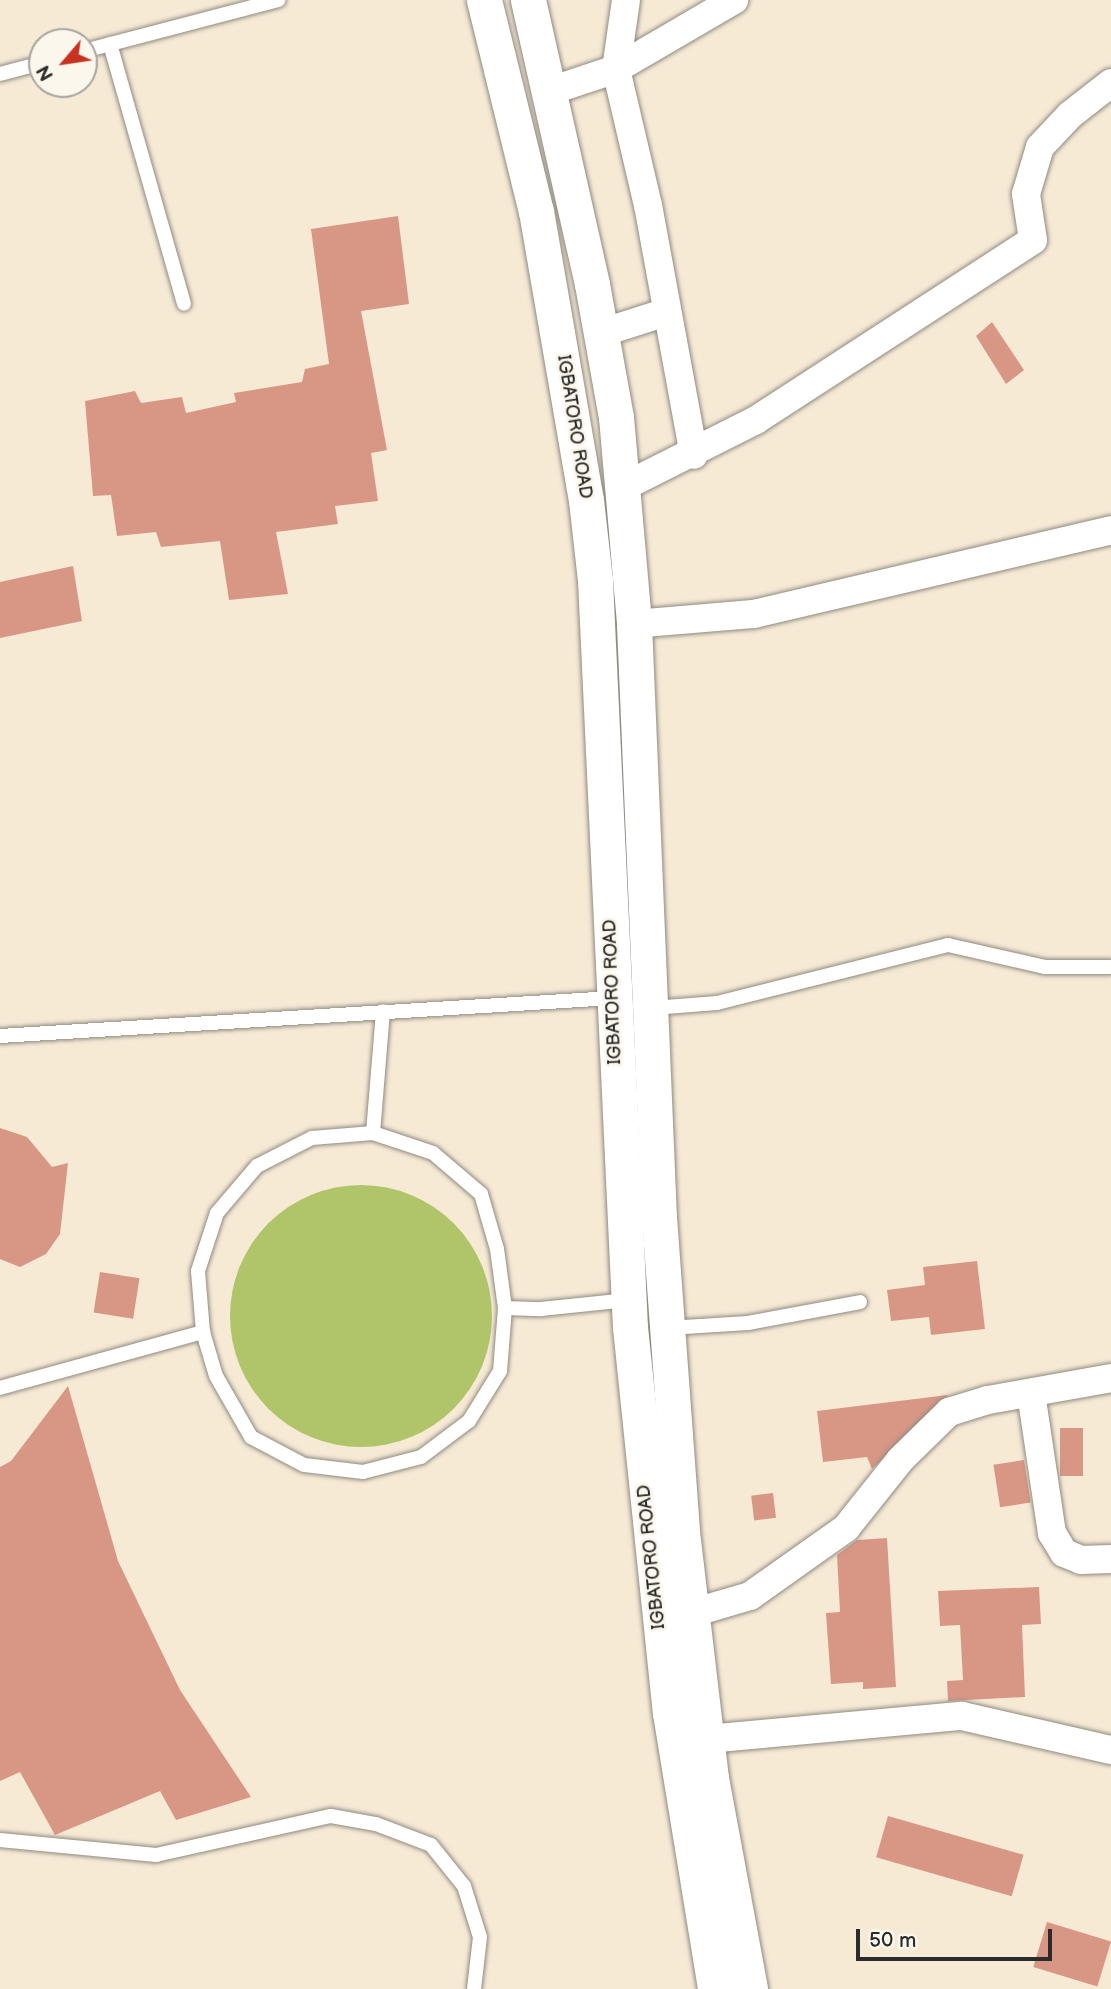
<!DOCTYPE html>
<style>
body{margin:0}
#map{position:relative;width:1111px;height:1989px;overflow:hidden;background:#f6ead5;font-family:"Balsamiq Sans",sans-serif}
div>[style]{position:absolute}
.green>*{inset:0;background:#b0c569}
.round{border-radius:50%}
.building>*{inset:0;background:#d89785;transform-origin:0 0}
.roads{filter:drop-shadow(0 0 2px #908a80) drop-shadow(0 0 2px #908a80)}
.service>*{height:14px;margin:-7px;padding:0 7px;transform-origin:7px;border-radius:7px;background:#fff}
.minor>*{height:28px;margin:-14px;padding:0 14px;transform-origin:14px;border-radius:14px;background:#fff}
.tertiary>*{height:35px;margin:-17.5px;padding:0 17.5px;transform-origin:17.5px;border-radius:17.5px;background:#fff}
span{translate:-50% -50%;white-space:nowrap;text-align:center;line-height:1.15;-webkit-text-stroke:6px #fbf7ec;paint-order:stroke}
.street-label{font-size:18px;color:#2b2b2b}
.north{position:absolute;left:28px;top:28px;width:70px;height:70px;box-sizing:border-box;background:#fbf7ec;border:2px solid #a8a59f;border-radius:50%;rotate:241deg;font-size:19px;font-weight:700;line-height:28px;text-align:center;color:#2b2b2b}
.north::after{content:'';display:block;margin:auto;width:24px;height:32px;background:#c8321e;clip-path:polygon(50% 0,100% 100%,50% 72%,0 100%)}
.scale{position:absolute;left:856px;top:1929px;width:196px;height:32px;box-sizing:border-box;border:4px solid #2b2b2b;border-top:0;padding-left:9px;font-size:21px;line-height:24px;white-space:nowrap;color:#2b2b2b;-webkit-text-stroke:5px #fbf7ec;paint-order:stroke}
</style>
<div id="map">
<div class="green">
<i class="round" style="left:230px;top:1185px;width:262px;height:262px"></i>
</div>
<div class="building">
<i style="clip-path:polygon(398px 216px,409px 304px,361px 311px,387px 450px,371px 453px,378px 501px,335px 506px,338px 524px,276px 532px,288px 594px,229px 600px,220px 541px,161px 547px,156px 532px,117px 536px,111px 495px,93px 496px,85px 401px,135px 391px,141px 403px,182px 397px,186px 413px,236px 402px,234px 393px,302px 382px,305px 369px,329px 364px,311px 229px)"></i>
<i style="clip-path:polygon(992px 322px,1024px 370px,1006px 384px,976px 336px)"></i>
<i style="clip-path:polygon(73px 566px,82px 621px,0 638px,0 582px)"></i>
<i style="clip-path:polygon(0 1128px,27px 1137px,52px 1167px,68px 1163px,60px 1234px,46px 1254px,20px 1267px,0 1259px)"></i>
<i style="clip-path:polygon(977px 1261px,985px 1329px,931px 1335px,929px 1317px,891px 1321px,887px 1290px,925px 1285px,923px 1267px)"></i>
<i style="left:100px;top:1272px;width:40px;height:41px;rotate:9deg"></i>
<i style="clip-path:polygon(68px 1386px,118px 1561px,180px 1690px,251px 1797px,176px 1820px,160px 1791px,55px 1835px,20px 1772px,0 1781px,0 1467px,11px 1461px)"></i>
<i style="clip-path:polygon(948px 1395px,872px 1469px,867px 1457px,823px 1462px,817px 1411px)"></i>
<i style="left:1083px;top:1428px;width:48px;height:23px;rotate:90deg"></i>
<i style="left:1024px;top:1460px;width:43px;height:31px;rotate:81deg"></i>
<i style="left:773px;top:1493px;width:25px;height:22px;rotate:83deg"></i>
<i style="clip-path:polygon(887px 1538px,896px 1687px,863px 1689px,863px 1682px,831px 1684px,826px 1613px,840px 1612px,837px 1555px,857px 1540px)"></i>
<i style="clip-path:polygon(1039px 1587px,1041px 1624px,1022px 1625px,1025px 1697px,948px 1701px,947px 1681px,963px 1680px,960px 1625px,940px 1626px,938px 1591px)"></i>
<i style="left:888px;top:1816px;width:141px;height:43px;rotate:16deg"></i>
<i style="left:1047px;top:1922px;width:67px;height:47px;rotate:17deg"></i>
</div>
<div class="roads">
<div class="service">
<i style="left:110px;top:44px;width:270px;rotate:74.1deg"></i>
<i style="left:84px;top:51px;width:201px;rotate:-14.7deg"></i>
<i style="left:0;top:74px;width:43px;rotate:-14.7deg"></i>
<i style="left:653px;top:1008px;width:64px;rotate:-4.5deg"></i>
<i style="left:717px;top:1003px;width:238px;rotate:-14.1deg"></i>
<i style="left:948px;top:945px;width:99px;rotate:12.8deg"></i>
<i style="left:1045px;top:967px;width:66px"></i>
<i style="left:0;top:1036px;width:614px;rotate:-3.55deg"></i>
<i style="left:373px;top:1133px;width:63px;rotate:18.4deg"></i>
<i style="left:433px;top:1153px;width:63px;rotate:40.5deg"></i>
<i style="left:481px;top:1194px;width:57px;rotate:73.8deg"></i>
<i style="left:497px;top:1249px;width:60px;rotate:82.3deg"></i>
<i style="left:505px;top:1308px;width:63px;rotate:94.5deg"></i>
<i style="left:500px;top:1371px;width:59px;rotate:121.8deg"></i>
<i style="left:469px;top:1421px;width:60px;rotate:143.1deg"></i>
<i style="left:421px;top:1457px;width:60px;rotate:165.5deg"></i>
<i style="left:363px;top:1472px;width:59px;rotate:-173.2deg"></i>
<i style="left:304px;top:1465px;width:60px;rotate:-152.2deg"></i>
<i style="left:251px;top:1437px;width:70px;rotate:-119.8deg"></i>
<i style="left:216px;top:1376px;width:46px;rotate:-106.5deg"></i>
<i style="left:203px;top:1332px;width:61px;rotate:-94.7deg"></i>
<i style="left:198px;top:1271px;width:61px;rotate:-71.9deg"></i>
<i style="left:217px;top:1213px;width:62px;rotate:-49.6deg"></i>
<i style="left:257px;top:1166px;width:62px;rotate:-27deg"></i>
<i style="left:312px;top:1138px;width:61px;rotate:-4.7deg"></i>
<i style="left:373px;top:1133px;width:122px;rotate:-85.3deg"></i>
<i style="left:505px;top:1308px;width:36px;rotate:2deg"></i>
<i style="left:541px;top:1309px;width:87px;rotate:-5.9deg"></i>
<i style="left:668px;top:1328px;width:80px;rotate:-3.6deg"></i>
<i style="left:748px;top:1323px;width:114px;rotate:-10.6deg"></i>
<i style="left:0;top:1388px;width:211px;rotate:-15.4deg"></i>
<i style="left:0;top:1840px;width:157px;rotate:5.5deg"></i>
<i style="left:156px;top:1855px;width:179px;rotate:-12.6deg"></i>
<i style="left:331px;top:1816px;width:46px;rotate:10.1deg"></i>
<i style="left:376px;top:1824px;width:59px;rotate:20.9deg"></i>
<i style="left:431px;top:1845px;width:53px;rotate:51.2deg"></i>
<i style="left:464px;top:1886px;width:53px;rotate:72.6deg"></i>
<i style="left:480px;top:1937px;width:52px;rotate:96.6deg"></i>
</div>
<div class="minor">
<i style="left:626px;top:0;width:70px;rotate:98.2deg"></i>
<i style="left:616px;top:69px;width:137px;rotate:-30.3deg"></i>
<i style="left:550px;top:91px;width:70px;rotate:-18.4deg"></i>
<i style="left:616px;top:69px;width:140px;rotate:76.8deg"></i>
<i style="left:648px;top:205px;width:254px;rotate:79.6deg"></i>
<i style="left:601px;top:333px;width:69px;rotate:-17.7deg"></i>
<i style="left:623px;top:487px;width:149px;rotate:-26.7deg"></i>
<i style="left:756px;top:420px;width:330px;rotate:-33deg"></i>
<i style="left:1033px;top:240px;width:47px;rotate:-98.7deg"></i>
<i style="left:1026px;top:194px;width:49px;rotate:-73.4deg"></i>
<i style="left:1040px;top:147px;width:44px;rotate:-46.8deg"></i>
<i style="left:1070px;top:115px;width:52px;rotate:-38deg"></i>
<i style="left:634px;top:624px;width:120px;rotate:-4.8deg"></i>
<i style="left:754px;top:614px;width:367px;rotate:-13.2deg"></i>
<i style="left:1031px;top:1393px;width:142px;rotate:81.5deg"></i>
<i style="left:1052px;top:1533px;width:23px;rotate:59deg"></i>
<i style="left:1064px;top:1553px;width:18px;rotate:22deg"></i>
<i style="left:1081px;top:1560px;width:30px;rotate:-2deg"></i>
<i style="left:692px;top:1613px;width:60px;rotate:-16.3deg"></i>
<i style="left:750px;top:1596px;width:118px;rotate:-35.3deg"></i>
<i style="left:846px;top:1528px;width:87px;rotate:-51.5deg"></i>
<i style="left:900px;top:1460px;width:69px;rotate:-44.4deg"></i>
<i style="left:949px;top:1412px;width:41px;rotate:-17.1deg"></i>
<i style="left:988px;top:1400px;width:125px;rotate:-10.1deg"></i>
<i style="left:707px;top:1739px;width:256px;rotate:-5.2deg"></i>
<i style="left:962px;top:1716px;width:153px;rotate:12.9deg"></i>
</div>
<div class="tertiary">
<i style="left:484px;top:0;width:217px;rotate:76.2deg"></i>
<i style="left:536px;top:211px;width:293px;rotate:80.2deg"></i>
<i style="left:586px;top:500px;width:81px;rotate:83.6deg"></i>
<i style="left:595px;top:580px;width:748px;rotate:87.32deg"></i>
<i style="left:630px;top:1327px;width:388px;rotate:84.1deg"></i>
<i style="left:670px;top:1713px;width:280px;rotate:80.7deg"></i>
<i style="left:528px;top:0;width:291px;rotate:77.3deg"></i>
<i style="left:592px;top:284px;width:135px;rotate:79.8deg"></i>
<i style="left:616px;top:417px;width:208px;rotate:85deg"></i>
<i style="left:634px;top:624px;width:594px;rotate:87.59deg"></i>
<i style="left:659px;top:1217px;width:324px;rotate:85.8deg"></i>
<i style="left:683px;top:1540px;width:240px;rotate:83.3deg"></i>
<i style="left:711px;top:1778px;width:215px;rotate:79.5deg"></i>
</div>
</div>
<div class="street-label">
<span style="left:574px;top:427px;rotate:81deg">IGBATORO ROAD</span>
<span style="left:613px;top:992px;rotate:-92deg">IGBATORO ROAD</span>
<span style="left:652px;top:1557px;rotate:-96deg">IGBATORO ROAD</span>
</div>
<div class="north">N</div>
<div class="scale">50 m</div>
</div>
